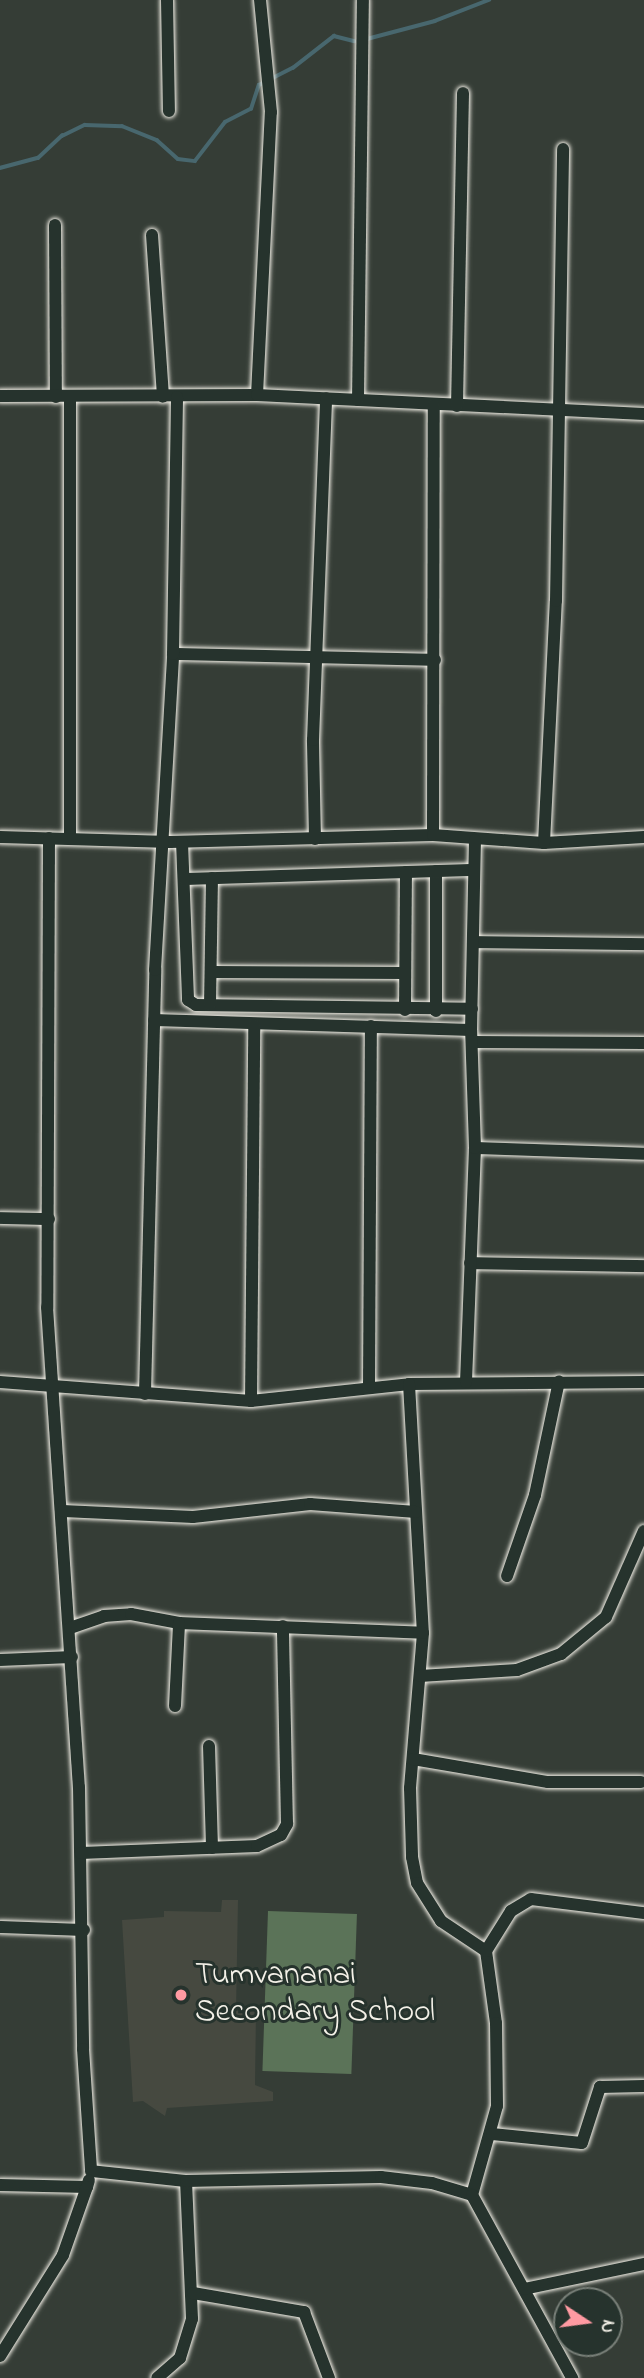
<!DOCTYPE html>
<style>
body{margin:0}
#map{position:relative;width:644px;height:2378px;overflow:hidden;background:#353d36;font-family:"Indie Flower",sans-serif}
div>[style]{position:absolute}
.built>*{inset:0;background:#464940}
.green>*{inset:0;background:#5b7358;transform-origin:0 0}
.stream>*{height:3.5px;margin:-1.75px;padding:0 1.75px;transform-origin:1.75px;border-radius:1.75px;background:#48676e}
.roads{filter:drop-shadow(0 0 2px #f4f1e8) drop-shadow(0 0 2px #f4f1e8)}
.street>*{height:12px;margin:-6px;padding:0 6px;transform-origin:6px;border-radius:6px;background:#26332d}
.dots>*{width:19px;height:19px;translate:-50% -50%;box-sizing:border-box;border:4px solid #26332d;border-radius:50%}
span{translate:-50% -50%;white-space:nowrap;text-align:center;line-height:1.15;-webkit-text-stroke:6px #26332d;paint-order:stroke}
.poi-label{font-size:32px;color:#f4f1e8}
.left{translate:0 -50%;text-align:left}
.north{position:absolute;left:553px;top:2287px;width:70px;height:70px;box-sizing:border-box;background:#26332d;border:2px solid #787f78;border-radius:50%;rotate:103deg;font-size:19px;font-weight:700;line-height:28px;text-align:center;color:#f4f1e8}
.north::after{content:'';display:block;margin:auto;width:24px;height:32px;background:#ff9aa2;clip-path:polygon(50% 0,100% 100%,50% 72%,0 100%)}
</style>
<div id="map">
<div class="built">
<i style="clip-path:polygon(222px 1900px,238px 1900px,236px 2011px,256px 2012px,255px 2085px,273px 2092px,273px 2101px,167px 2108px,165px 2116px,143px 2101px,133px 2102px,122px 1920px,164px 1917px,164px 1911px,221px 1912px)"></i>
</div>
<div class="green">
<i style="left:268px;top:1911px;width:89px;height:160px;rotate:2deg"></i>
</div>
<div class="stream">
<i style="left:367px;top:39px;width:70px;rotate:-14.8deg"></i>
<i style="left:435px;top:21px;width:58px;rotate:-21.3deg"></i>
<i style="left:0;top:168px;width:39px;rotate:-15deg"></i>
<i style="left:38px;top:158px;width:33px;rotate:-43deg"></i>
<i style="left:62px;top:136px;width:25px;rotate:-26deg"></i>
<i style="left:85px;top:125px;width:37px;rotate:2deg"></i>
<i style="left:122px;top:126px;width:38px;rotate:22deg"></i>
<i style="left:157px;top:140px;width:28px;rotate:42deg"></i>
<i style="left:178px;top:159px;width:17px;rotate:7deg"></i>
<i style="left:195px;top:161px;width:49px;rotate:-52.4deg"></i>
<i style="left:225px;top:122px;width:29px;rotate:-27deg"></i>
<i style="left:251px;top:109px;width:25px;rotate:-72deg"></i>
<i style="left:259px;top:85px;width:38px;rotate:-27deg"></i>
<i style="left:293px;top:68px;width:52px;rotate:-38deg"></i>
<i style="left:334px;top:36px;width:21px;rotate:14deg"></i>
</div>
<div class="roads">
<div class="street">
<i style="left:167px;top:0;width:111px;rotate:89deg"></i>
<i style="left:55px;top:225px;width:172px;rotate:89.7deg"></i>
<i style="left:152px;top:235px;width:162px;rotate:86.1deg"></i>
<i style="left:257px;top:395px;width:283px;rotate:-87.2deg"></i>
<i style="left:271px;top:112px;width:113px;rotate:-95.6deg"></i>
<i style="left:0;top:396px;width:257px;rotate:-0.2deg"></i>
<i style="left:257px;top:395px;width:387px;rotate:2.8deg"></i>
<i style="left:70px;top:398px;width:441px;rotate:90deg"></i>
<i style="left:358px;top:400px;width:400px;rotate:-89.3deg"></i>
<i style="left:457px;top:406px;width:313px;rotate:-88.9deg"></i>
<i style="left:173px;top:654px;width:262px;rotate:1.3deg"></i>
<i style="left:433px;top:835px;width:429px;rotate:-89.9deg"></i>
<i style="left:0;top:837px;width:170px;rotate:1.7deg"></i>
<i style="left:170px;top:842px;width:263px;rotate:-1.5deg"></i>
<i style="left:433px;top:835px;width:111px;rotate:4.1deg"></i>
<i style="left:544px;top:843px;width:100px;rotate:-3.4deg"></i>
<i style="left:49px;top:838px;width:469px;rotate:90.2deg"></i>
<i style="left:47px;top:1307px;width:481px;rotate:86.2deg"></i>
<i style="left:79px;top:1787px;width:262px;rotate:89.1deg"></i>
<i style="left:83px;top:2049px;width:122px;rotate:86.2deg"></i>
<i style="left:91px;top:2171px;width:96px;rotate:6deg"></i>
<i style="left:186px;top:2181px;width:138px;rotate:87.5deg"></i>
<i style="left:192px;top:2319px;width:41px;rotate:107.1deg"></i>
<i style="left:180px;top:2358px;width:30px;rotate:139deg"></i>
<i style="left:315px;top:839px;width:99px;rotate:-91.2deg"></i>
<i style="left:313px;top:740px;width:342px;rotate:-87.8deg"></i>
<i style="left:182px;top:842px;width:158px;rotate:87.8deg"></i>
<i style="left:188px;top:1000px;width:9px;rotate:32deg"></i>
<i style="left:196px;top:1005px;width:276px;rotate:0.8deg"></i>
<i style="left:544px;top:843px;width:242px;rotate:-87.2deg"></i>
<i style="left:556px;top:601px;width:452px;rotate:-89.1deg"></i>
<i style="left:436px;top:871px;width:140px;rotate:90deg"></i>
<i style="left:184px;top:879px;width:288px;rotate:-1.8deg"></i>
<i style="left:473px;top:942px;width:171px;rotate:0.7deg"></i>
<i style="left:211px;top:972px;width:194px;rotate:0.3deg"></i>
<i style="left:210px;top:1005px;width:127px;rotate:-89.1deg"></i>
<i style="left:405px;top:1010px;width:138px;rotate:-89.6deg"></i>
<i style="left:154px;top:1020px;width:317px;rotate:1.8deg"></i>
<i style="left:472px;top:1042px;width:172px;rotate:0.3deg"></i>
<i style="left:475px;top:1148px;width:169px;rotate:2deg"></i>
<i style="left:0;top:1218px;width:49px;rotate:1.2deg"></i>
<i style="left:470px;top:1263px;width:174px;rotate:1deg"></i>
<i style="left:0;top:1382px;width:252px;rotate:4.3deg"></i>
<i style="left:251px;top:1401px;width:159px;rotate:-6.1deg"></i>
<i style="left:409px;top:1384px;width:235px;rotate:-0.5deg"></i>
<i style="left:466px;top:1382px;width:234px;rotate:-87.8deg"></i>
<i style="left:475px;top:1148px;width:118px;rotate:-91.9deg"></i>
<i style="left:471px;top:1030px;width:190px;rotate:-88.8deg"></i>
<i style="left:409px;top:1384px;width:249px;rotate:86.8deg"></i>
<i style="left:423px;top:1633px;width:156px;rotate:94.8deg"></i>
<i style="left:410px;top:1788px;width:69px;rotate:88.3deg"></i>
<i style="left:412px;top:1857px;width:26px;rotate:79deg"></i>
<i style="left:417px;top:1883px;width:45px;rotate:57.7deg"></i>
<i style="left:441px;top:1921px;width:54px;rotate:33.7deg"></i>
<i style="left:486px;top:1951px;width:73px;rotate:82.1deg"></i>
<i style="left:496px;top:2023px;width:83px;rotate:89.3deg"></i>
<i style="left:497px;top:2106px;width:92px;rotate:105.7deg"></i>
<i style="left:369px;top:1387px;width:361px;rotate:-89.7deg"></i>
<i style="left:145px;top:1394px;width:424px;rotate:-88.6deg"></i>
<i style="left:155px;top:970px;width:317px;rotate:-86.7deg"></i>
<i style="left:173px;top:654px;width:257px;rotate:-89.1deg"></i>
<i style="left:251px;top:1401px;width:376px;rotate:-89.5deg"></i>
<i style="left:63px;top:1511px;width:130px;rotate:2.6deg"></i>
<i style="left:193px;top:1517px;width:118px;rotate:-6.3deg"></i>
<i style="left:310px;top:1504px;width:106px;rotate:4.3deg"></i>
<i style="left:507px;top:1576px;width:86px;rotate:-70.9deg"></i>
<i style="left:535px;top:1495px;width:116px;rotate:-78.1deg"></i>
<i style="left:70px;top:1628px;width:36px;rotate:-19deg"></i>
<i style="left:104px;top:1616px;width:27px;rotate:-4deg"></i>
<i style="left:131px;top:1614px;width:49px;rotate:10.6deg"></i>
<i style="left:179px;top:1623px;width:244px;rotate:2.3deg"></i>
<i style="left:0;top:1660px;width:72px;rotate:-2.4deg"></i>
<i style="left:420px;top:1676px;width:97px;rotate:-3.5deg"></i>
<i style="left:517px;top:1670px;width:47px;rotate:-20deg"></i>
<i style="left:561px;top:1654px;width:58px;rotate:-39.4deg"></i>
<i style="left:606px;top:1617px;width:94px;rotate:-66.2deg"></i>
<i style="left:175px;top:1706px;width:83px;rotate:-87.2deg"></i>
<i style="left:209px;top:1746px;width:102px;rotate:88.3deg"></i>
<i style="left:413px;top:1759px;width:137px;rotate:9.7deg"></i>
<i style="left:548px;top:1782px;width:93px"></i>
<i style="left:81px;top:1853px;width:176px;rotate:-2.3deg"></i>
<i style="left:257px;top:1846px;width:26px;rotate:-25deg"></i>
<i style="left:281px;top:1835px;width:13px;rotate:-61deg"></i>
<i style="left:287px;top:1824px;width:198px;rotate:-91.2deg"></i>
<i style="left:0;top:1927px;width:84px;rotate:2deg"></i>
<i style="left:486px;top:1951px;width:47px;rotate:-58deg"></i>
<i style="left:511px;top:1911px;width:23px;rotate:-31deg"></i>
<i style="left:531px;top:1899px;width:114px;rotate:7.1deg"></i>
<i style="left:492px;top:2134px;width:90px;rotate:5.7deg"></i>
<i style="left:582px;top:2143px;width:59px;rotate:-72.2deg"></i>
<i style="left:600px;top:2087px;width:44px;rotate:-1.3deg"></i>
<i style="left:186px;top:2181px;width:195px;rotate:-1.2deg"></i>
<i style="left:381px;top:2177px;width:51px;rotate:6.7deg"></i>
<i style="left:432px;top:2183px;width:42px;rotate:16.7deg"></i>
<i style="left:472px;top:2195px;width:209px;rotate:61.3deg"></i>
<i style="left:0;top:2185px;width:87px;rotate:1.3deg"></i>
<i style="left:87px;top:2187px;width:7px;rotate:-74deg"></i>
<i style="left:524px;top:2289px;width:123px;rotate:-11.8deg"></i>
<i style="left:193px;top:2293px;width:113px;rotate:9.7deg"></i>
<i style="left:304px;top:2312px;width:71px;rotate:69.3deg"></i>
<i style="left:0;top:2356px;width:119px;rotate:-58deg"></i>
<i style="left:63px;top:2255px;width:72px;rotate:-70.6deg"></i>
</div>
</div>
<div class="dots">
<i style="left:181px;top:1995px;background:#ff9aa2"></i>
</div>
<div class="poi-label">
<span class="left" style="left:195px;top:1995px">Tumvananai<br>Secondary School</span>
</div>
<div class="north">N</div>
</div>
